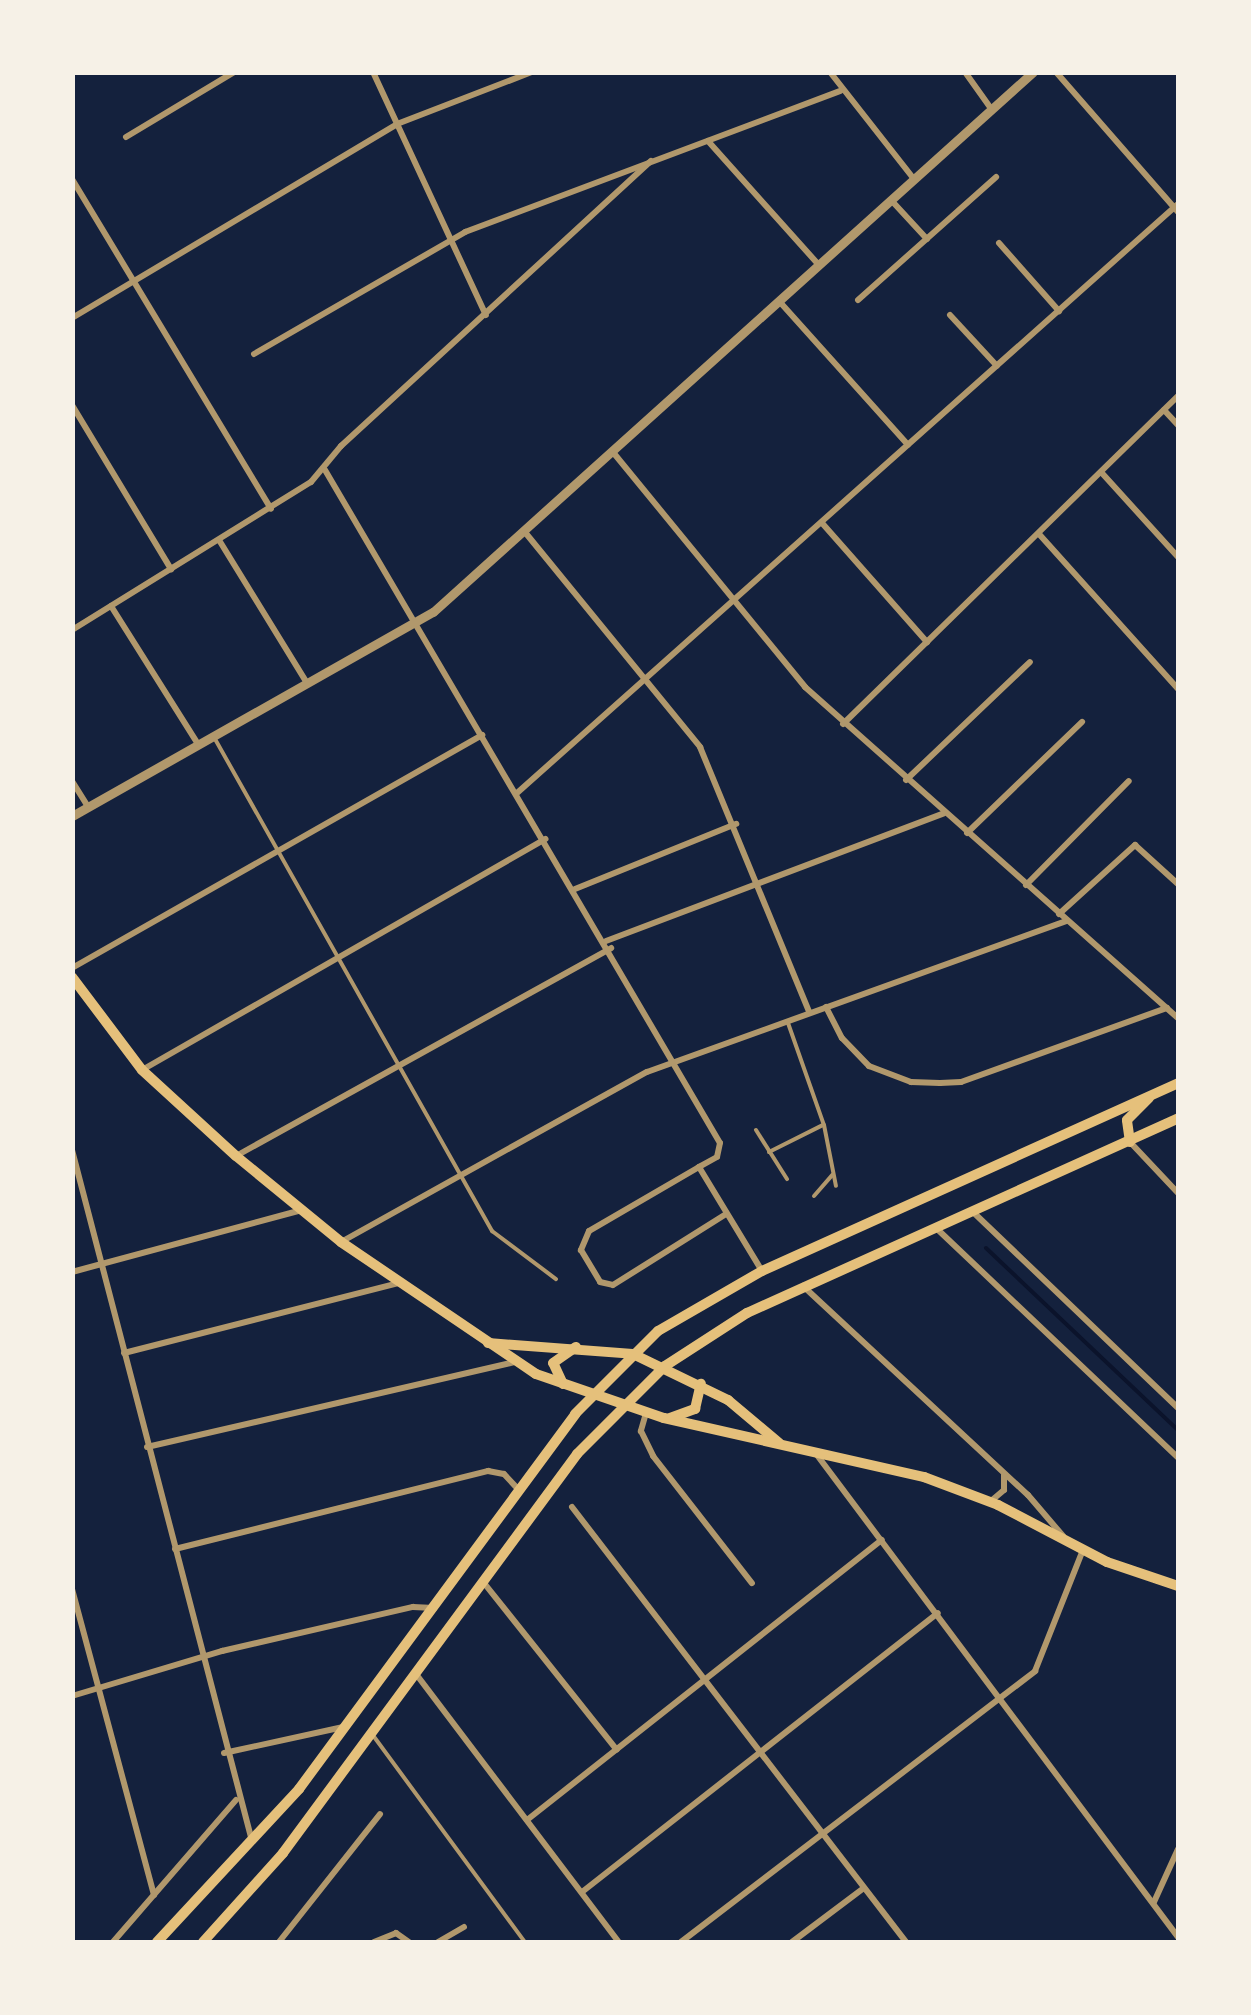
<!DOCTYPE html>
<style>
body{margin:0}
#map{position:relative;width:1251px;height:2015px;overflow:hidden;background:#14213d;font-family:"Roboto Condensed",sans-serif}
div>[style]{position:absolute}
.stream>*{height:4px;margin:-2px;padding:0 2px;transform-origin:2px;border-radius:2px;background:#0b132b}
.service>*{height:4px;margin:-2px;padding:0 2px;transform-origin:2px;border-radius:2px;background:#b1986c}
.minor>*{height:6px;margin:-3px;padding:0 3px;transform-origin:3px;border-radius:3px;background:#b1986c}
.tertiary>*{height:9px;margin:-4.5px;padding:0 4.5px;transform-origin:4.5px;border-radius:4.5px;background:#b1986c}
.secondary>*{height:10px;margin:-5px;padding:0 5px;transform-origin:5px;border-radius:5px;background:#e5c07b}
span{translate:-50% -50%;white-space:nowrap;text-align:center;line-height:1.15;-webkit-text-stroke:8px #f6f1e7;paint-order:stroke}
.frame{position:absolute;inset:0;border:75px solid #f6f1e7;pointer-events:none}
</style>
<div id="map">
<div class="stream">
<i style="left:986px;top:1248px;width:265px;rotate:43.5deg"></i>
</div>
<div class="service">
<i style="left:215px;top:739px;width:565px;rotate:60.62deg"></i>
<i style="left:492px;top:1231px;width:80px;rotate:36.9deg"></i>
<i style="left:788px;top:1023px;width:108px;rotate:70.6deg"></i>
<i style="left:824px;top:1125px;width:62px;rotate:78.9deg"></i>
<i style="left:756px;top:1130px;width:58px;rotate:57.7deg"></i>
<i style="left:769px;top:1152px;width:60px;rotate:-26.6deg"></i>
<i style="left:814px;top:1196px;width:28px;rotate:-49deg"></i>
<i style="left:372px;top:1734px;width:258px;rotate:53.7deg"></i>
</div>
<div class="minor">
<i style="left:373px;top:72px;width:268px;rotate:65.1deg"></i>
<i style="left:830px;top:72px;width:136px;rotate:51.9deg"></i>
<i style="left:965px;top:72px;width:47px;rotate:54.6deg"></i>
<i style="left:1056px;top:72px;width:186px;rotate:48.9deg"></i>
<i style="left:126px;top:137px;width:126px;rotate:-31deg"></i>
<i style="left:708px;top:141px;width:166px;rotate:48.2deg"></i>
<i style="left:72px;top:179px;width:385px;rotate:58.9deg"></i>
<i style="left:891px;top:200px;width:53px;rotate:47.3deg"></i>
<i style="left:999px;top:243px;width:91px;rotate:48.6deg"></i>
<i style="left:858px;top:300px;width:185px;rotate:-41.7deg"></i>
<i style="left:779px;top:301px;width:193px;rotate:48.1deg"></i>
<i style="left:950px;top:315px;width:69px;rotate:47.3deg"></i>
<i style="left:72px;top:318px;width:378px;rotate:-30.8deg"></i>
<i style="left:397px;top:124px;width:145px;rotate:-21.1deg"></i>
<i style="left:254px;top:354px;width:244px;rotate:-30deg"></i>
<i style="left:465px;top:232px;width:401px;rotate:-20.6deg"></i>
<i style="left:72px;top:405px;width:192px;rotate:58.9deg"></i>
<i style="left:1164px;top:410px;width:21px;rotate:47deg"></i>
<i style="left:612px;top:451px;width:305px;rotate:50.7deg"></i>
<i style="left:805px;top:687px;width:499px;rotate:41.6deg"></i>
<i style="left:325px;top:470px;width:780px;rotate:59.59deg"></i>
<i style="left:720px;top:1143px;width:14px;rotate:102deg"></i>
<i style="left:717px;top:1157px;width:21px;rotate:151deg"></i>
<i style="left:699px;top:1167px;width:122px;rotate:58.8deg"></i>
<i style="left:1101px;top:472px;width:115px;rotate:47.8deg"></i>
<i style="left:822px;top:523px;width:159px;rotate:48.6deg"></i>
<i style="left:524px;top:531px;width:279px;rotate:50.8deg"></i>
<i style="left:700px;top:747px;width:287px;rotate:67.6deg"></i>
<i style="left:1039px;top:534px;width:208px;rotate:48.1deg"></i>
<i style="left:219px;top:540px;width:168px;rotate:58.4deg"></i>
<i style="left:111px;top:606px;width:163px;rotate:57.8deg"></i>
<i style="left:72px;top:630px;width:281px;rotate:-31.8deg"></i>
<i style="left:311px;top:482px;width:47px;rotate:-50.2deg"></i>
<i style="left:341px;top:446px;width:421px;rotate:-42.6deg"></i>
<i style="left:843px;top:724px;width:469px;rotate:-44.4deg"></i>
<i style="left:906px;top:780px;width:171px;rotate:-43.6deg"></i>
<i style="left:72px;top:781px;width:31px;rotate:58deg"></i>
<i style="left:517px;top:793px;width:885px;rotate:-41.7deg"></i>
<i style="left:967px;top:833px;width:160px;rotate:-44deg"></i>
<i style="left:1026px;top:885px;width:146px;rotate:-45.3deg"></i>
<i style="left:575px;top:889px;width:174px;rotate:-22deg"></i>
<i style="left:1059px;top:914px;width:103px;rotate:-42.2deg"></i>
<i style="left:1135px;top:845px;width:58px;rotate:42.2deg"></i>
<i style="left:606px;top:941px;width:361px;rotate:-20.7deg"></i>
<i style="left:72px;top:968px;width:472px;rotate:-29.6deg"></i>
<i style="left:826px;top:1007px;width:35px;rotate:63deg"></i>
<i style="left:842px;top:1038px;width:39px;rotate:46deg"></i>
<i style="left:869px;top:1066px;width:45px;rotate:20.9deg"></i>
<i style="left:911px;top:1082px;width:29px;rotate:2deg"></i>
<i style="left:940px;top:1083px;width:21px;rotate:-3deg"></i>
<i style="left:961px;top:1082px;width:219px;rotate:-19.8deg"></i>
<i style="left:142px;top:1070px;width:465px;rotate:-29.8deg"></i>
<i style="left:1130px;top:1142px;width:70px;rotate:46.7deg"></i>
<i style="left:72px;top:1150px;width:714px;rotate:75.4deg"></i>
<i style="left:236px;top:1156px;width:429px;rotate:-29deg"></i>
<i style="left:699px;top:1167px;width:127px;rotate:149.8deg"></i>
<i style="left:589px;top:1231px;width:21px;rotate:113deg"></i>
<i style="left:581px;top:1250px;width:37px;rotate:59deg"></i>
<i style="left:600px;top:1282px;width:13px;rotate:13deg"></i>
<i style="left:613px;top:1285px;width:133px;rotate:-32.1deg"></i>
<i style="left:973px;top:1212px;width:284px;rotate:43.7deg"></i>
<i style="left:935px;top:1227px;width:335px;rotate:43.5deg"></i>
<i style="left:341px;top:1242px;width:350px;rotate:-29.1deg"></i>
<i style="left:647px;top:1072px;width:446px;rotate:-19.8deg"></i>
<i style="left:72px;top:1272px;width:238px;rotate:-15.1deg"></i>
<i style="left:803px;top:1286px;width:307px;rotate:42.9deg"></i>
<i style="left:1028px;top:1495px;width:54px;rotate:49.5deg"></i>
<i style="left:124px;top:1353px;width:284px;rotate:-14.3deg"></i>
<i style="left:646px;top:1413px;width:19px;rotate:106deg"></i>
<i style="left:641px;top:1431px;width:28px;rotate:64deg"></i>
<i style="left:653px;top:1456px;width:161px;rotate:52.1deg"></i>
<i style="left:147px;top:1447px;width:377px;rotate:-13deg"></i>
<i style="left:817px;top:1455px;width:602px;rotate:53.17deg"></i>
<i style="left:991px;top:1501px;width:17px;rotate:-40deg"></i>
<i style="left:1004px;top:1490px;width:15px;rotate:-90deg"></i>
<i style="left:572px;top:1507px;width:548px;rotate:52.48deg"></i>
<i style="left:175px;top:1549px;width:323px;rotate:-14deg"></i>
<i style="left:488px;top:1471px;width:16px;rotate:11deg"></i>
<i style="left:504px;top:1474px;width:22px;rotate:47deg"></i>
<i style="left:484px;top:1583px;width:213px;rotate:51.5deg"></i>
<i style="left:72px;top:1589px;width:317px;rotate:75deg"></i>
<i style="left:416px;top:1674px;width:336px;rotate:52.9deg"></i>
<i style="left:72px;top:1696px;width:157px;rotate:-16.7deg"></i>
<i style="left:222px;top:1651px;width:196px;rotate:-13deg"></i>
<i style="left:413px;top:1607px;width:21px;rotate:3deg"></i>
<i style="left:224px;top:1753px;width:122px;rotate:-12.3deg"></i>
<i style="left:527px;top:1820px;width:452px;rotate:-38.3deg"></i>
<i style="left:582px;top:1892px;width:452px;rotate:-38.1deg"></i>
<i style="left:1154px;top:1902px;width:58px;rotate:-65.6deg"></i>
<i style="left:113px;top:1942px;width:188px;rotate:-49.1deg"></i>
<i style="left:279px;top:1942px;width:163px;rotate:-51.7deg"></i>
<i style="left:374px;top:1942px;width:24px;rotate:-22deg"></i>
<i style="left:396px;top:1933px;width:16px;rotate:35deg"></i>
<i style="left:438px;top:1942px;width:30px;rotate:-30deg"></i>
<i style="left:681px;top:1942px;width:446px;rotate:-37.4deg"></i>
<i style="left:1035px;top:1671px;width:130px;rotate:-68.4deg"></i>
<i style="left:792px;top:1942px;width:90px;rotate:-36.9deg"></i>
</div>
<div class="tertiary">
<i style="left:72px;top:816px;width:415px;rotate:-29.5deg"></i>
<i style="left:433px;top:612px;width:807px;rotate:-41.99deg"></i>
</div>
<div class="secondary">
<i style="left:72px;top:977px;width:116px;rotate:53deg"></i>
<i style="left:142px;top:1070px;width:127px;rotate:42.5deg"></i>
<i style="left:236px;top:1156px;width:136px;rotate:39.3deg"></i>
<i style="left:341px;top:1242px;width:235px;rotate:34.1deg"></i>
<i style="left:536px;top:1374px;width:135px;rotate:19deg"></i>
<i style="left:664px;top:1418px;width:267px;rotate:12.8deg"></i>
<i style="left:924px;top:1477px;width:79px;rotate:20.7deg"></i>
<i style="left:998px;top:1505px;width:123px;rotate:27.6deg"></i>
<i style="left:1107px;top:1562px;width:75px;rotate:18.7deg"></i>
<i style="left:1130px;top:1142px;width:22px;rotate:-98deg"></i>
<i style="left:1127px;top:1120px;width:31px;rotate:-45deg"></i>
<i style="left:488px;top:1343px;width:145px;rotate:4.3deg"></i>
<i style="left:633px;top:1354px;width:106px;rotate:25.8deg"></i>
<i style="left:728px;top:1400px;width:67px;rotate:40.1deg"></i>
<i style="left:563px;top:1384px;width:23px;rotate:-115deg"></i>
<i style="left:553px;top:1363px;width:28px;rotate:-35deg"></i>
<i style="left:670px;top:1418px;width:27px;rotate:-20deg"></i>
<i style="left:695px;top:1409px;width:26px;rotate:-77deg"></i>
<i style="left:157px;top:1942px;width:209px;rotate:-47.1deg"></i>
<i style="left:299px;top:1789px;width:466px;rotate:-53.6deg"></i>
<i style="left:575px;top:1414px;width:117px;rotate:-45deg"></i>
<i style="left:658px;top:1331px;width:120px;rotate:-30deg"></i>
<i style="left:762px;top:1271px;width:457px;rotate:-24.3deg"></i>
<i style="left:203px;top:1942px;width:120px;rotate:-48deg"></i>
<i style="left:283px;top:1853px;width:496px;rotate:-53.6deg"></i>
<i style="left:577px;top:1454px;width:124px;rotate:-45deg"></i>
<i style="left:665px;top:1366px;width:98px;rotate:-32.9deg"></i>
<i style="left:747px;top:1313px;width:473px;rotate:-24.3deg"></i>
</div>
<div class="frame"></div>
</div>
